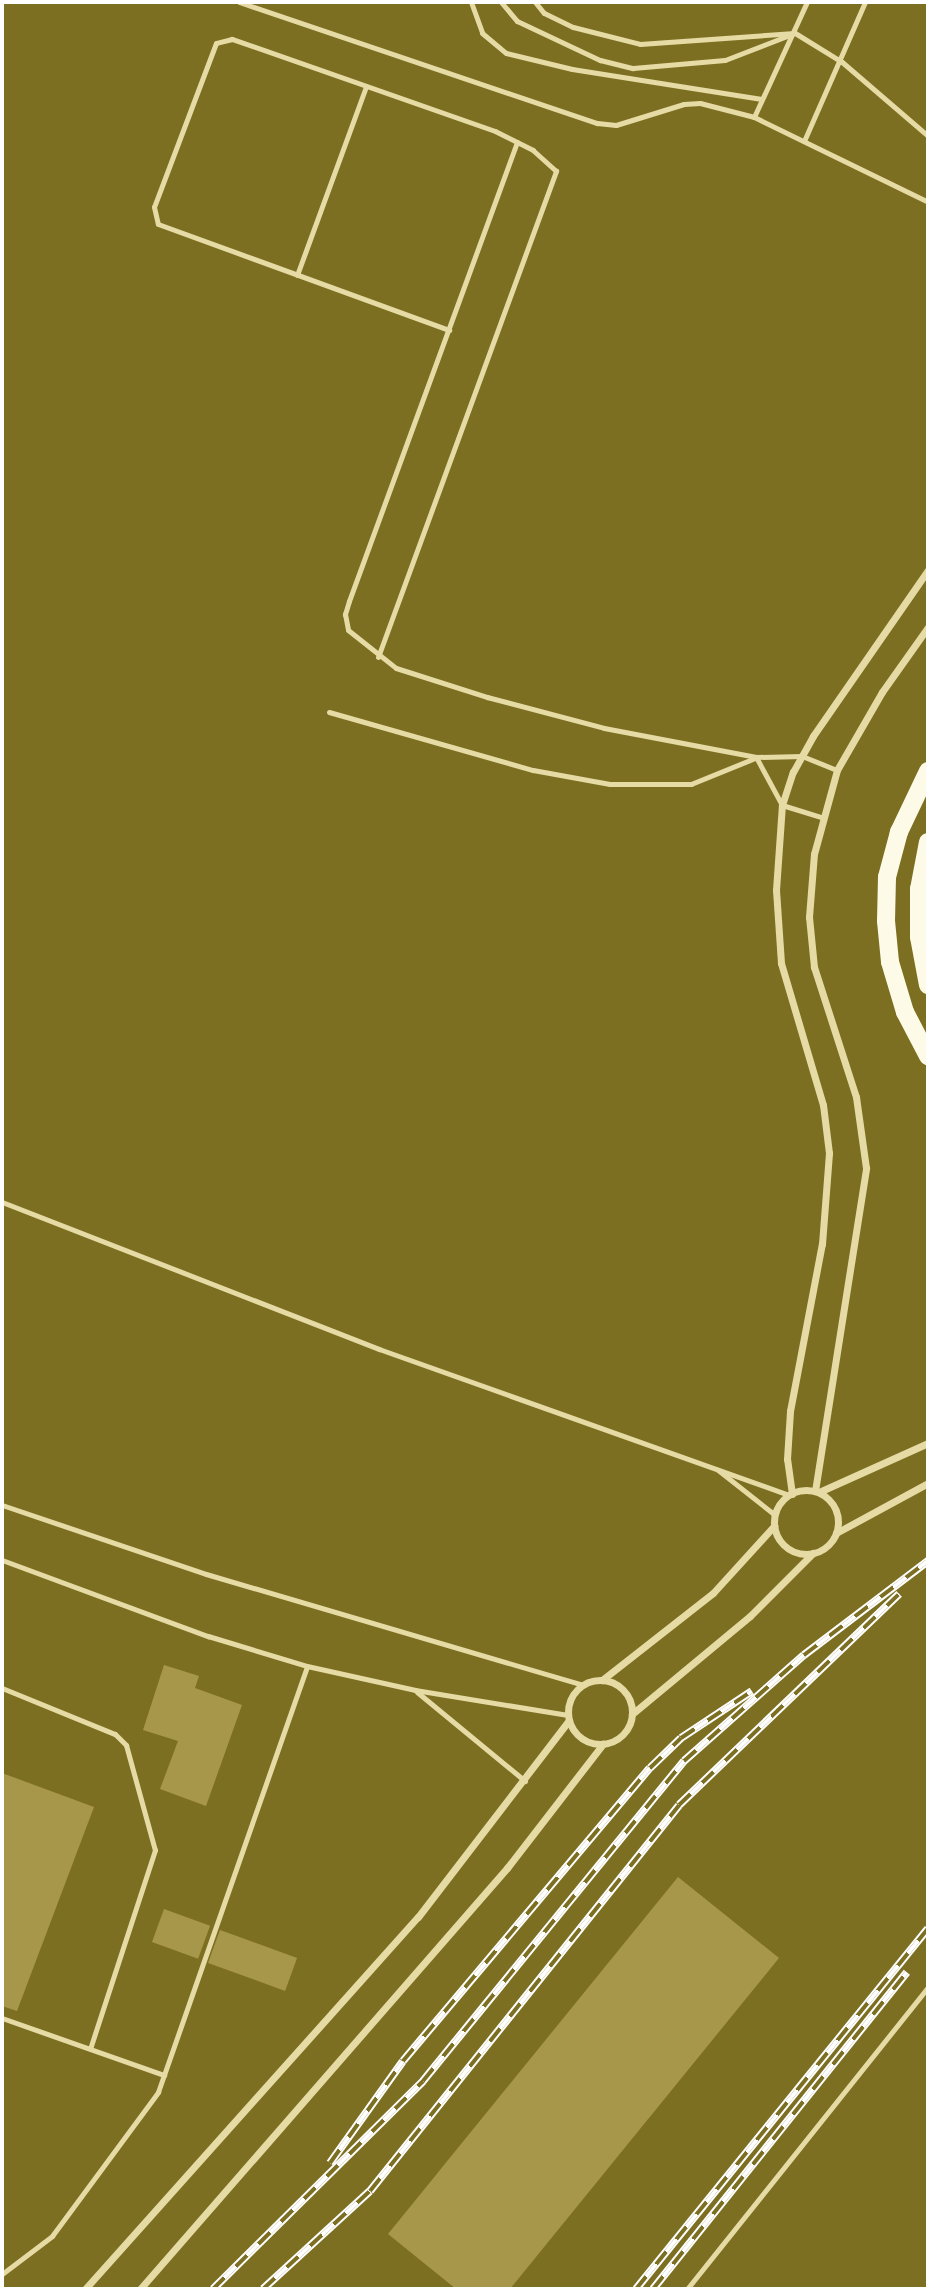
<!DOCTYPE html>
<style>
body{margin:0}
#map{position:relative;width:930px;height:2291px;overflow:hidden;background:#7d6f21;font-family:"PT Sans",sans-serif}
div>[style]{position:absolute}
.building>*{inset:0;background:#a7974a;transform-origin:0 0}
.lane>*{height:5px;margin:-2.5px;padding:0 2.5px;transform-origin:2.5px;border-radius:2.5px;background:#e6dba5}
.street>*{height:7px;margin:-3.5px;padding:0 3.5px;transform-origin:3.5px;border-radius:3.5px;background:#e6dba5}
.street>.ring{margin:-3.5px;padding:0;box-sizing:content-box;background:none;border:7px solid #e6dba5;border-radius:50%}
.primary>*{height:18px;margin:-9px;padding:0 9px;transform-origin:9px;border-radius:9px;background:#fdfbe7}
.rail>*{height:8px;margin-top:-4px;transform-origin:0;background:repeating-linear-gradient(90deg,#7d6f21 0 16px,#fff 0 32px);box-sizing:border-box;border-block:2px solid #fff}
span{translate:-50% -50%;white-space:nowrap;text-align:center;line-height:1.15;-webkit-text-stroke:7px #7d6f21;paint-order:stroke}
.frame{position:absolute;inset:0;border:4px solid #fff;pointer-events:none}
</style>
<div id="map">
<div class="building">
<i style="clip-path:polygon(164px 1665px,199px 1676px,195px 1688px,242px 1705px,206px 1806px,160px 1789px,178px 1741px,143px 1730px)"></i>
<i style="clip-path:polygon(2px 1773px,94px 1807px,17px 2011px,2px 2006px)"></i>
<i style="clip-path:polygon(678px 1877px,779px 1958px,510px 2289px,456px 2289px,388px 2234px)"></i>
<i style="left:164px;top:1909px;width:49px;height:35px;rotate:20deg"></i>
<i style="left:220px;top:1930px;width:82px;height:35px;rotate:20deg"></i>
</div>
<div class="lane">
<i style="left:239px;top:2px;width:378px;rotate:18.7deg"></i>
<i style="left:597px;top:123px;width:19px;rotate:6deg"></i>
<i style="left:616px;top:125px;width:71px;rotate:-17.2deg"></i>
<i style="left:684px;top:104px;width:16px;rotate:-4deg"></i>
<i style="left:700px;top:103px;width:56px;rotate:14.5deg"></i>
<i style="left:754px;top:117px;width:194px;rotate:26deg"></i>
<i style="left:471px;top:2px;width:33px;rotate:70deg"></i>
<i style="left:482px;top:33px;width:31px;rotate:40deg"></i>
<i style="left:506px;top:53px;width:68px;rotate:13.6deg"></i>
<i style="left:572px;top:69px;width:192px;rotate:9deg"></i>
<i style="left:501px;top:2px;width:25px;rotate:50deg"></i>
<i style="left:517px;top:21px;width:92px;rotate:25.2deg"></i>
<i style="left:600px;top:60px;width:34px;rotate:14deg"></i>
<i style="left:633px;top:68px;width:92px;rotate:-5deg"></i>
<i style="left:725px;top:60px;width:72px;rotate:-21.2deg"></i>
<i style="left:535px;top:2px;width:14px;rotate:51deg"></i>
<i style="left:544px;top:13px;width:32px;rotate:26deg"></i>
<i style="left:573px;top:27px;width:69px;rotate:14.2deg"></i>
<i style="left:640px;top:44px;width:155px;rotate:-4.1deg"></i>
<i style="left:795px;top:33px;width:55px;rotate:31.7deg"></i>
<i style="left:842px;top:62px;width:113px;rotate:40.7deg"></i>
<i style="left:754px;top:117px;width:127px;rotate:-65.3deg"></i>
<i style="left:804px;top:141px;width:152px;rotate:-66.3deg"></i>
<i style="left:517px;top:142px;width:489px;rotate:110.1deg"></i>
<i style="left:349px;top:601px;width:14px;rotate:107deg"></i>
<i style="left:345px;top:614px;width:16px;rotate:79deg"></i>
<i style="left:348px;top:630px;width:61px;rotate:38.4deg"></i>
<i style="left:396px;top:668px;width:96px;rotate:17.7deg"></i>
<i style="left:487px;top:697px;width:121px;rotate:14.8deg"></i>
<i style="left:604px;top:728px;width:155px;rotate:10.8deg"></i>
<i style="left:756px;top:757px;width:46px;rotate:-1.2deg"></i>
<i style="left:802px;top:756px;width:38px;rotate:22deg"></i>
<i style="left:297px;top:275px;width:201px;rotate:-69.9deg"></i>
<i style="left:378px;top:657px;width:518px;rotate:-69.88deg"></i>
<i style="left:556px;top:171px;width:31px;rotate:-138deg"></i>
<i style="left:533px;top:150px;width:42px;rotate:-153.4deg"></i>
<i style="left:495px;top:131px;width:279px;rotate:-160.7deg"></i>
<i style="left:232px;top:39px;width:16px;rotate:166deg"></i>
<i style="left:216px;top:43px;width:175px;rotate:110.7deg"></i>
<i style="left:154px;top:207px;width:17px;rotate:77deg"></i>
<i style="left:158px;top:224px;width:310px;rotate:20deg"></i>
<i style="left:329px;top:712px;width:212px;rotate:15.9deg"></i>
<i style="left:533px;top:770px;width:78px;rotate:10.3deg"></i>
<i style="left:610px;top:784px;width:81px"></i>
<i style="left:691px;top:784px;width:69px;rotate:-22.1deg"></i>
<i style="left:756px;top:757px;width:55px;rotate:61.6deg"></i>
<i style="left:782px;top:805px;width:41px;rotate:17.1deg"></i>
<i style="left:2px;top:1202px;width:405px;rotate:21.3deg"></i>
<i style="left:379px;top:1349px;width:434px;rotate:19.6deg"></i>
<i style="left:718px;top:1470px;width:73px;rotate:38.3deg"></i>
<i style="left:2px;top:1505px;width:215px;rotate:18.7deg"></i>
<i style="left:206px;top:1574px;width:393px;rotate:16.4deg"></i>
<i style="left:2px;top:1560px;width:220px;rotate:20.3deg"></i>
<i style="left:208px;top:1636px;width:103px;rotate:16.9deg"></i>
<i style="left:307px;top:1666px;width:111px;rotate:12.5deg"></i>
<i style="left:415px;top:1690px;width:155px;rotate:9.3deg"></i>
<i style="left:2px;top:1688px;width:122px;rotate:22.2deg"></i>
<i style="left:115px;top:1734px;width:16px;rotate:45deg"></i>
<i style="left:126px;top:1745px;width:109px;rotate:74.6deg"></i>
<i style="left:155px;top:1850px;width:209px;rotate:108.1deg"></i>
<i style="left:417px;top:1692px;width:140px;rotate:39.5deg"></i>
<i style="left:2px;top:2018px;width:172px;rotate:19.4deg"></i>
<i style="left:2px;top:2274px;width:63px;rotate:-37.2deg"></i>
<i style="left:52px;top:2236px;width:179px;rotate:-53.6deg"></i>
<i style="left:158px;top:2092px;width:451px;rotate:-70.7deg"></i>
<i style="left:687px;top:2289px;width:386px;rotate:-51.4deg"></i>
</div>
<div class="street">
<i class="ring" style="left:774px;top:1490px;width:57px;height:57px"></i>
<i style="left:815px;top:1491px;width:327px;rotate:-81deg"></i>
<i style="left:866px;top:1168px;width:72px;rotate:-98deg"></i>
<i style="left:856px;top:1097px;width:137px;rotate:-107.9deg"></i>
<i style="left:814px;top:967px;width:50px;rotate:-95.7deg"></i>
<i style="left:809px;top:917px;width:63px;rotate:-85.5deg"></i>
<i style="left:814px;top:854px;width:87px;rotate:-74.7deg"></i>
<i style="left:837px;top:770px;width:90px;rotate:-60deg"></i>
<i style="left:882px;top:692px;width:80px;rotate:-54.7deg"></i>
<i style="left:819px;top:1492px;width:120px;rotate:-24.2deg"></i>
<i style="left:792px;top:1494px;width:35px;rotate:-98deg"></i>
<i style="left:787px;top:1459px;width:48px;rotate:-86.4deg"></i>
<i style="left:790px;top:1411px;width:170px;rotate:-79.2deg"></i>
<i style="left:822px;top:1244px;width:91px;rotate:-85.6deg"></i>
<i style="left:829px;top:1153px;width:48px;rotate:-97.1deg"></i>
<i style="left:823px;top:1105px;width:148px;rotate:-106.5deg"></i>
<i style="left:781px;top:963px;width:73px;rotate:-93.9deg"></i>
<i style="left:776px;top:890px;width:85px;rotate:-86deg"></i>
<i style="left:782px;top:805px;width:35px;rotate:-72deg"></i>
<i style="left:793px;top:772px;width:41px;rotate:-60.9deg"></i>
<i style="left:813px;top:736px;width:202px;rotate:-55.3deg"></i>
<i style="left:836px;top:1533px;width:105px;rotate:-28.5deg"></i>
<i style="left:602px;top:1680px;width:141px;rotate:-38.1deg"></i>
<i style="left:713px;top:1593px;width:91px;rotate:-47.7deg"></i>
<i class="ring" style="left:568px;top:1680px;width:57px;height:57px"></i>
<i style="left:632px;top:1714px;width:153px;rotate:-39.7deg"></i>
<i style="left:750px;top:1616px;width:89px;rotate:-45deg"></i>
<i style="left:85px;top:2289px;width:499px;rotate:-48.2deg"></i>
<i style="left:418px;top:1917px;width:248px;rotate:-52.5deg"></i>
<i style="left:140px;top:2289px;width:559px;rotate:-48.92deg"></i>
<i style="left:507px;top:1868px;width:157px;rotate:-52.3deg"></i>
</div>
<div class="primary">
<i style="left:928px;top:771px;width:68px;rotate:115.4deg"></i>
<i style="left:899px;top:832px;width:47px;rotate:104.9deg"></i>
<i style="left:887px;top:877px;width:44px;rotate:91.3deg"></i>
<i style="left:886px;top:921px;width:41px;rotate:84.4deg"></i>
<i style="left:890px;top:962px;width:52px;rotate:73.3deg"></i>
<i style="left:905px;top:1012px;width:50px;rotate:62.4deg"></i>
<i style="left:928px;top:842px;width:48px;rotate:100.8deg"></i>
<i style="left:919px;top:889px;width:48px;rotate:90deg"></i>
<i style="left:919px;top:937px;width:49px;rotate:79.4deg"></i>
</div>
<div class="rail">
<i style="left:330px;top:2163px;width:125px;rotate:-54.4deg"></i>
<i style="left:403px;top:2061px;width:383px;rotate:-49.9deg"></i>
<i style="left:650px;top:1768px;width:43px;rotate:-44.1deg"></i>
<i style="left:681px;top:1738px;width:85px;rotate:-33.5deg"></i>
<i style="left:213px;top:2289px;width:296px;rotate:-44.7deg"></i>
<i style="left:423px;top:2081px;width:413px;rotate:-50.8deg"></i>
<i style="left:684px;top:1761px;width:160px;rotate:-41.5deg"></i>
<i style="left:804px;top:1655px;width:156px;rotate:-37.2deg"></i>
<i style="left:263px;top:2289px;width:145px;rotate:-42.5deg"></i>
<i style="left:370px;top:2191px;width:494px;rotate:-51.3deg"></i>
<i style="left:679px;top:1805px;width:305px;rotate:-43.8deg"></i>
<i style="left:636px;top:2289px;width:464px;rotate:-51deg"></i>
<i style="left:653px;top:2289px;width:406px;rotate:-51.3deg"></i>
</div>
<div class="frame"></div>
</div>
